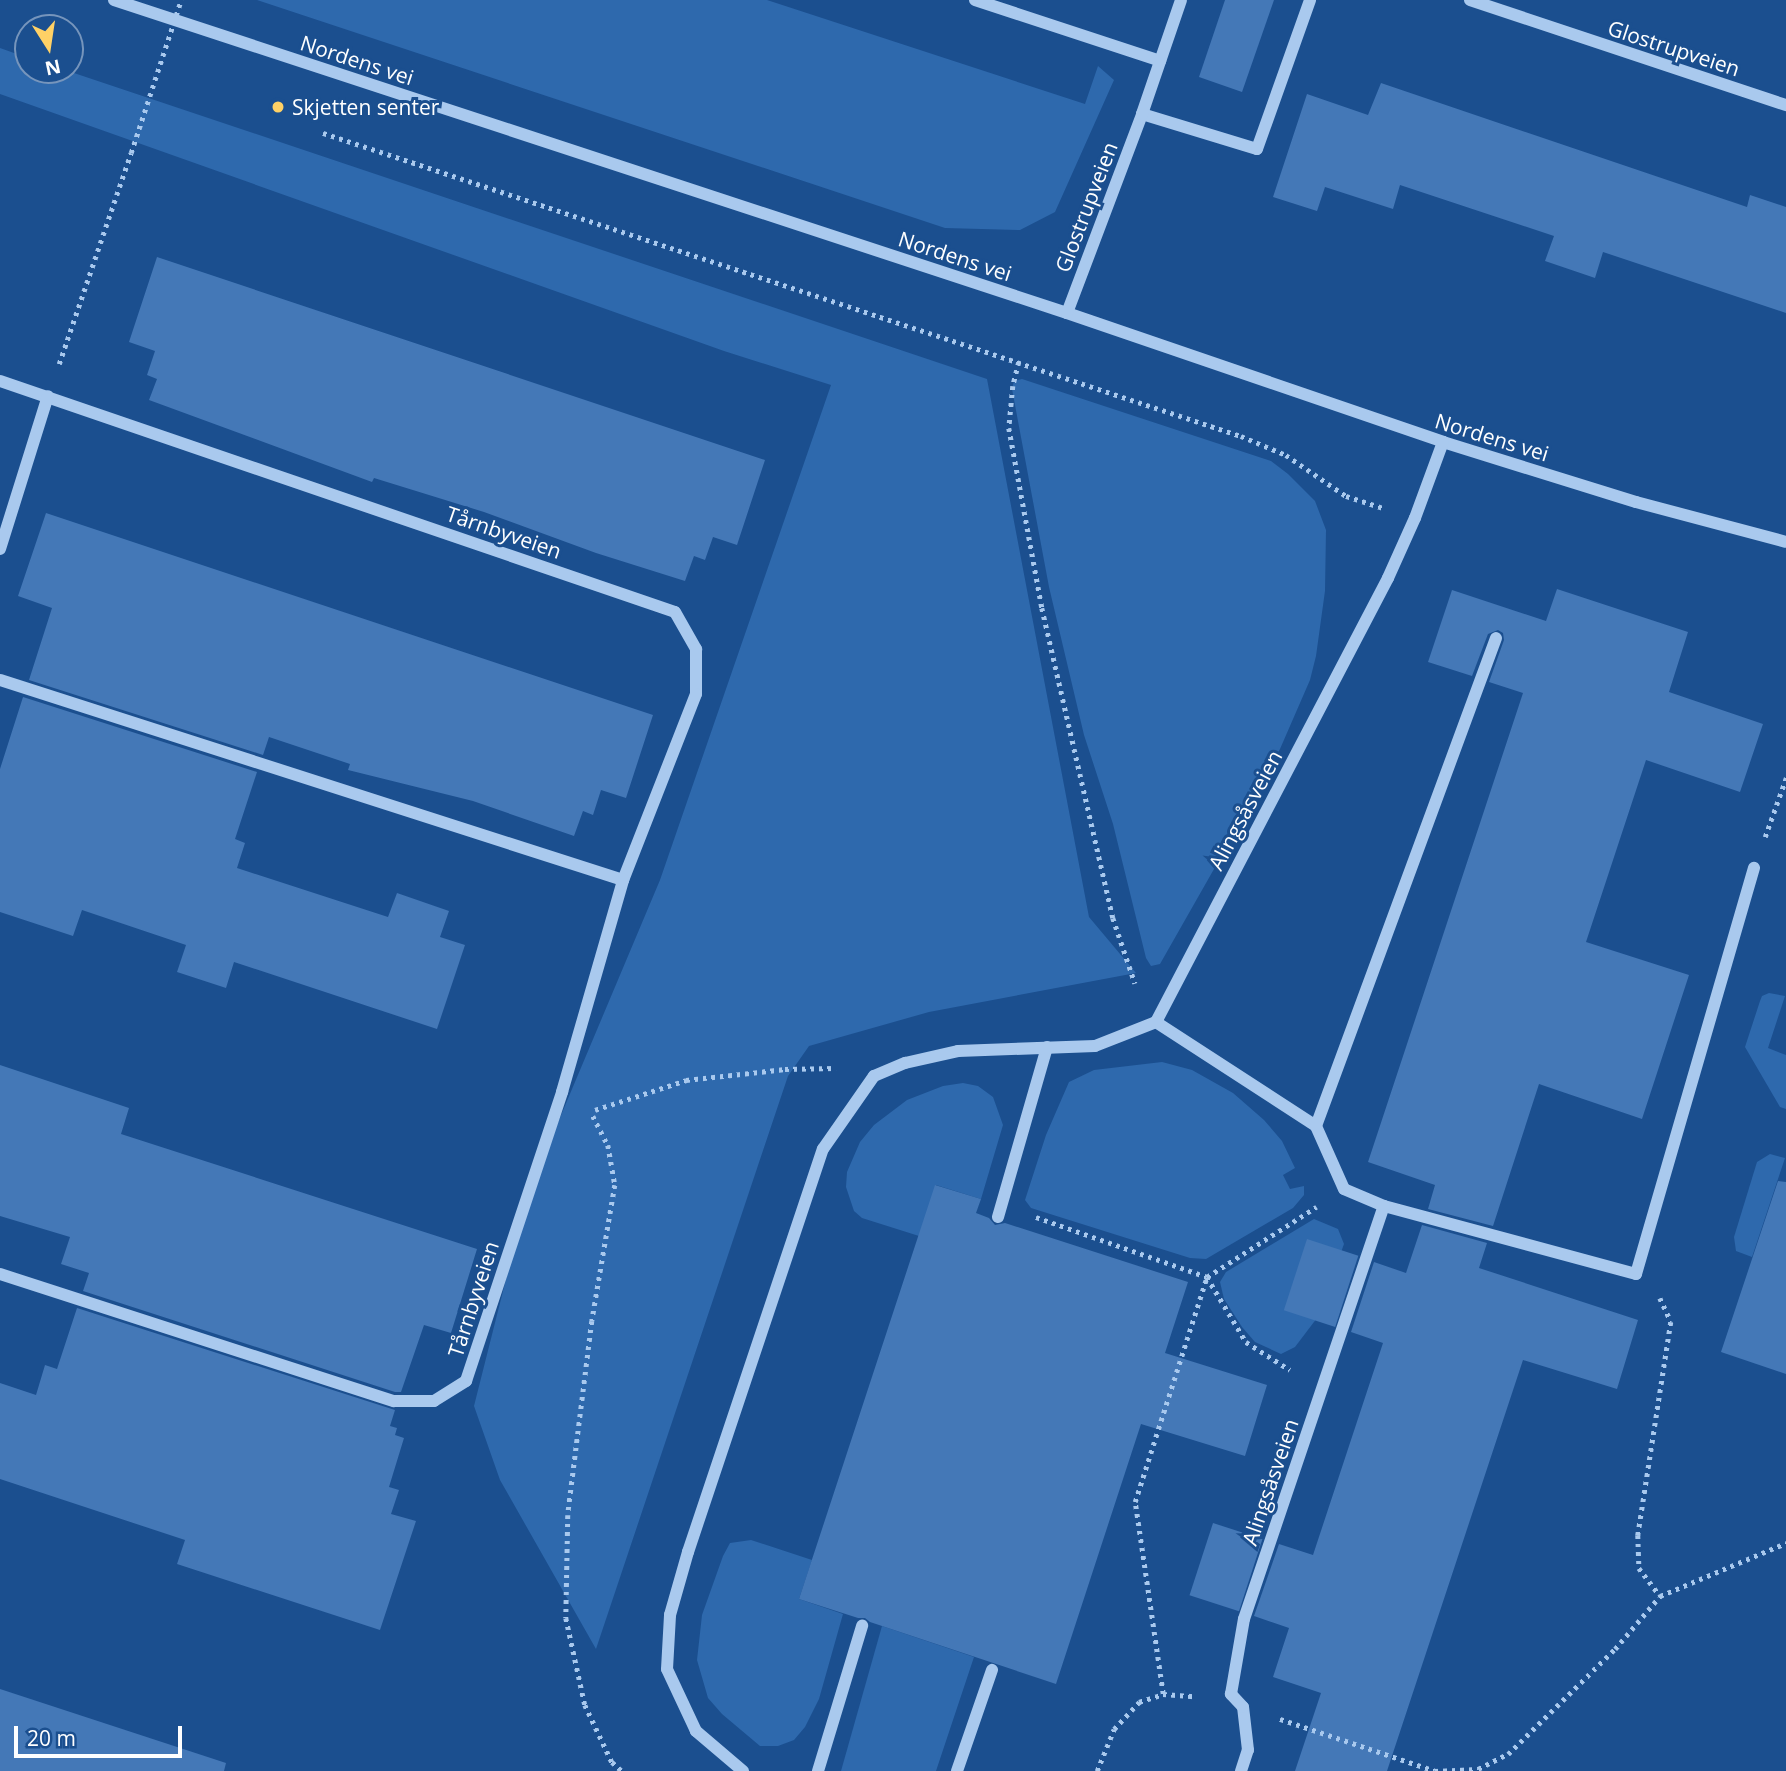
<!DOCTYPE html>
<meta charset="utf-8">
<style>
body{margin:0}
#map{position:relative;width:1786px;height:1771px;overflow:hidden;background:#1b4f8f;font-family:"Open Sans",sans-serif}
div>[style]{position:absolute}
.green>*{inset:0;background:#2e69ad}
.building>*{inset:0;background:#4478b7;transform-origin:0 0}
.path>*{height:4.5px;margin-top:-2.25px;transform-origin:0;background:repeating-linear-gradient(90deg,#a9c9ee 0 3.5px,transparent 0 8.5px)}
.minor>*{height:12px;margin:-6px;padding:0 6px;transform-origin:6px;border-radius:6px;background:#a9c9ee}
.path-bridge>*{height:4.5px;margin-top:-2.25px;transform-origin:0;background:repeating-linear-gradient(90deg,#a9c9ee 0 3.5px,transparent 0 8.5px)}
.dots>*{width:19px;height:19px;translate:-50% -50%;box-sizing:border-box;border:4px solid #1b4f8f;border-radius:50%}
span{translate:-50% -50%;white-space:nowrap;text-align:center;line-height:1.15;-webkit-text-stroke:6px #1b4f8f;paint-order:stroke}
.street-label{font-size:21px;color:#fff}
.poi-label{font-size:21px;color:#fff}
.left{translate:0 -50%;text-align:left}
.north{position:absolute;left:14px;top:14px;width:70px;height:70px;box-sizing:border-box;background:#1b4f8f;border:2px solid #7695bc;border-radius:50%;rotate:168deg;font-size:19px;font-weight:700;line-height:28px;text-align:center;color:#fff}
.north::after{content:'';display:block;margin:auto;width:24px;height:32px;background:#ffd166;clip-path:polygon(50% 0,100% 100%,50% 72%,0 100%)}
.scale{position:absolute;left:14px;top:1726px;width:168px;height:32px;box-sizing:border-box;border:4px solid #fff;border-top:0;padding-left:9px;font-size:21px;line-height:24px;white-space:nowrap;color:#fff;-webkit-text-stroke:5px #1b4f8f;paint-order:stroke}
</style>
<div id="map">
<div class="green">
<i style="clip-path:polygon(257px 0,767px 0,1085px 104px,1098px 66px,1114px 80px,1055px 212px,1020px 230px,945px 228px)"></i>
<i style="clip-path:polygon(0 48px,28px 58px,28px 70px,65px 70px,987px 379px,1089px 917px,1136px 973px,929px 1012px,809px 1046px,788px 1076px,596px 1649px,500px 1480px,474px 1406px,527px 1196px,660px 880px,831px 385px,724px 351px,0 94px)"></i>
<i style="clip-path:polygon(1022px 379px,1271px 461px,1288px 474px,1315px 501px,1326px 530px,1325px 591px,1316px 656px,1310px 680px,1280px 749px,1247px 811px,1160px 964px,1151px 966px,1146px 958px,1113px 824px,1084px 735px,1049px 587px,1012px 389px,1014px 381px)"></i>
<i style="clip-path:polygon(1769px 993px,1785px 996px,1768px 1048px,1786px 1055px,1786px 1109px,1780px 1107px,1745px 1047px,1760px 1001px,1762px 996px)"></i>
<i style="clip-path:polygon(1162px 1062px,1192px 1070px,1233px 1093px,1264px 1120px,1282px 1141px,1295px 1168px,1283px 1175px,1290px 1189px,1304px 1186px,1304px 1195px,1293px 1208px,1206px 1259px,1190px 1258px,1031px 1208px,1025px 1200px,1046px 1135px,1069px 1082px,1094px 1070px)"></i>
<i style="clip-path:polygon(963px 1083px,978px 1086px,993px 1097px,1003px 1125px,981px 1199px,936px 1185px,919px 1236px,862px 1218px,854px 1211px,846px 1187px,847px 1172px,860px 1142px,874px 1125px,907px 1100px,943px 1086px)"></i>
<i style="clip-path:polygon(1770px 1154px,1785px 1158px,1752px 1257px,1736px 1251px,1734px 1237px,1757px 1162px)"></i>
<i style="clip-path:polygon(1314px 1219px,1338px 1229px,1344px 1244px,1317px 1318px,1295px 1347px,1281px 1354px,1255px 1342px,1242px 1327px,1224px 1299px,1220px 1282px,1226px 1272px)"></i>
<i style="clip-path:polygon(751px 1540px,812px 1560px,799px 1599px,843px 1614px,819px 1699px,805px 1727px,794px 1740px,778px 1746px,760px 1746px,722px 1714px,708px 1698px,697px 1660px,702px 1615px,723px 1556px,730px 1543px)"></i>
<i style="clip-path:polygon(882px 1626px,974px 1657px,936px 1771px,841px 1771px)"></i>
</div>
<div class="building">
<i style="clip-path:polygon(1225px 0,1274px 0,1242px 92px,1199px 77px)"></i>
<i style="clip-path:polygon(1381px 83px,1747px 207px,1750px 195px,1786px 207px,1786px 313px,1603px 252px,1595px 278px,1545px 261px,1554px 236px,1400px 185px,1393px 209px,1325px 187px,1317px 211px,1273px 197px,1307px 94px,1368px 115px)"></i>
<i style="clip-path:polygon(157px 257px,765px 460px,737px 545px,713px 537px,705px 560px,694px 556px,685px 581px,596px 553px,484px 512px,374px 478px,372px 482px,149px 400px,157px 379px,147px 375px,155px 351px,129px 342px)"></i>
<i style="clip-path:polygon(46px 513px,653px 715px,626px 798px,601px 790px,593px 815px,583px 811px,574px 836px,473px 801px,348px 770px,350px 764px,269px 737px,263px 755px,29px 680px,52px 608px,18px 596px)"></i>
<i style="clip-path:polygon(1557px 589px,1688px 632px,1669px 692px,1763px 724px,1740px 792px,1646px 760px,1586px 942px,1689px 975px,1642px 1119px,1539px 1084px,1493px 1226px,1428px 1209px,1435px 1185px,1368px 1162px,1523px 693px,1489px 682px,1504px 640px,1503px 633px,1498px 630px,1488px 634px,1472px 676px,1428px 662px,1452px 590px,1546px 621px)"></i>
<i style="clip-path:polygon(23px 697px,257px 772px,235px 839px,245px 843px,237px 868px,388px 917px,397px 893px,449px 911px,440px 937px,465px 945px,437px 1029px,234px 962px,226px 988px,177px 972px,186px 945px,82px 910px,73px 936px,0 912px,0 769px)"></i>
<i style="clip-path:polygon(0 1065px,129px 1108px,121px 1134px,477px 1249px,451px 1333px,424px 1325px,401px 1392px,395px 1392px,83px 1291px,89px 1273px,61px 1264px,70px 1237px,0 1216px)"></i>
<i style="clip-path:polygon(1778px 1181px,1786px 1182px,1786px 1374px,1721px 1352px)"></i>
<i style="clip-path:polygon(935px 1185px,981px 1199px,976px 1213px,989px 1218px,995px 1225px,1005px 1223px,1188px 1282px,1165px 1353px,1267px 1385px,1245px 1456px,1141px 1424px,1056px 1684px,870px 1622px,865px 1618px,858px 1618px,799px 1599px)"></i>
<i style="clip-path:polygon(1422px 1225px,1487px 1243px,1479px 1268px,1638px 1320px,1617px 1389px,1523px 1360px,1387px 1771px,1295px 1771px,1321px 1693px,1273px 1677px,1289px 1628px,1254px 1616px,1279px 1544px,1313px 1555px,1383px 1343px,1351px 1332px,1374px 1262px,1406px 1273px)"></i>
<i style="left:1307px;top:1239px;width:54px;height:75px;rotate:18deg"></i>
<i style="clip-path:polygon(77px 1308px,395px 1410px,390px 1426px,397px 1428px,395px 1435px,404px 1438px,389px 1487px,399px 1490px,391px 1514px,416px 1521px,380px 1630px,177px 1564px,185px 1540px,0 1479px,0 1383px,36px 1395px,45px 1365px,57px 1369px)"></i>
<i style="left:1213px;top:1523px;width:52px;height:76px;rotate:18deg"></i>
<i style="clip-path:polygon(0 1689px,226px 1763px,224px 1771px,0 1771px)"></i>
</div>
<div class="path">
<i style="left:323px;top:133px;width:967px;rotate:18.27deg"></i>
<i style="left:1241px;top:436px;width:49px;rotate:22.9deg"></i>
<i style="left:1286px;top:455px;width:73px;rotate:34.3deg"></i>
<i style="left:1346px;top:496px;width:38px;rotate:18deg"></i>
<i style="left:1019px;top:362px;width:25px;rotate:104deg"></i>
<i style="left:1013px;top:386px;width:42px;rotate:95.4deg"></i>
<i style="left:1009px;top:428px;width:183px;rotate:79.6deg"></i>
<i style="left:1042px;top:608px;width:318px;rotate:77.1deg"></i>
<i style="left:1113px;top:918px;width:69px;rotate:71.3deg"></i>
<i style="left:59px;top:364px;width:223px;rotate:-71.2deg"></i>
<i style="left:1765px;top:837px;width:63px;rotate:-70.4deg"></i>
<i style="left:595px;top:1110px;width:96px;rotate:-18.2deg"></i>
<i style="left:686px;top:1080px;width:100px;rotate:-6.3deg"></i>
<i style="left:785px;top:1069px;width:51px;rotate:-1.1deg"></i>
<i style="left:593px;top:1116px;width:33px;rotate:63deg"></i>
<i style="left:608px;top:1145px;width:41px;rotate:80.1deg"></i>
<i style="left:615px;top:1185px;width:138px;rotate:99.6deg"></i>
<i style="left:592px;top:1321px;width:195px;rotate:97.1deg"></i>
<i style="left:568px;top:1515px;width:103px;rotate:91.1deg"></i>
<i style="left:566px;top:1618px;width:89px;rotate:77.7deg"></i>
<i style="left:585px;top:1705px;width:63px;rotate:64.7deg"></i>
<i style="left:612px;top:1762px;width:13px;rotate:42deg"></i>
<i style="left:1036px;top:1217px;width:181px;rotate:19.3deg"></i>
<i style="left:1207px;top:1277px;width:76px;rotate:59deg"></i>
<i style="left:1246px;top:1342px;width:52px;rotate:32.5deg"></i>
<i style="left:1660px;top:1298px;width:26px;rotate:65deg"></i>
<i style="left:1671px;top:1322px;width:216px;rotate:98.8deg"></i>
<i style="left:1638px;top:1535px;width:33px;rotate:88deg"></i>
<i style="left:1639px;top:1568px;width:35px;rotate:53deg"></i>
<i style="left:1163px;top:1694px;width:194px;rotate:-98.3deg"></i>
<i style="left:1135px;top:1502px;width:236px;rotate:-72.3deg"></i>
<i style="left:1207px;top:1277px;width:130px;rotate:-32.7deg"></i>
<i style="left:1280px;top:1719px;width:163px;rotate:18.5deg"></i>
<i style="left:1435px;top:1771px;width:43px;rotate:-2.7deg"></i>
<i style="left:1478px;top:1769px;width:34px;rotate:-27deg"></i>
<i style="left:1508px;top:1754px;width:150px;rotate:-44.5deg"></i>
<i style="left:1615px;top:1649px;width:70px;rotate:-49.7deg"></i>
<i style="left:1660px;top:1596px;width:137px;rotate:-22.8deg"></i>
<i style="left:1097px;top:1771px;width:45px;rotate:-68deg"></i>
<i style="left:1114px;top:1729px;width:37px;rotate:-47deg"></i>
<i style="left:1139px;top:1702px;width:25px;rotate:-18deg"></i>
<i style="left:1163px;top:1694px;width:31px;rotate:4deg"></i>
</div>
<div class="minor">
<i style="left:114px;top:0;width:1003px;rotate:18.18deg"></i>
<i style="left:1067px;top:313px;width:398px;rotate:18.9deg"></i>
<i style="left:1443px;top:442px;width:202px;rotate:17.3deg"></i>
<i style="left:1636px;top:502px;width:155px;rotate:14.9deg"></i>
<i style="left:975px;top:0;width:195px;rotate:18.2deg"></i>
<i style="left:1470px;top:0;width:333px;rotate:18.4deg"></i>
<i style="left:1142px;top:114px;width:120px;rotate:16.9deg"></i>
<i style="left:1257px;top:149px;width:158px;rotate:-70.4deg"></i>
<i style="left:1067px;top:313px;width:213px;rotate:-69.3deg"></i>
<i style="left:1142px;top:114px;width:120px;rotate:-71.1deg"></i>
<i style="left:0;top:381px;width:713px;rotate:18.89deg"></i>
<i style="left:675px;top:612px;width:43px;rotate:60.4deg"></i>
<i style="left:696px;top:649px;width:45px;rotate:90deg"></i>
<i style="left:696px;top:694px;width:200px;rotate:111.4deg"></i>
<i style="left:623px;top:880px;width:654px;rotate:-162.2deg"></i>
<i style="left:0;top:549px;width:160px;rotate:-72.6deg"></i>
<i style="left:1316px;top:1126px;width:191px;rotate:-147deg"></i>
<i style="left:1156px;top:1022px;width:501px;rotate:-62.41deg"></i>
<i style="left:1388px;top:578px;width:66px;rotate:-65.8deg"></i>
<i style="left:1415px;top:518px;width:81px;rotate:-69.8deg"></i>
<i style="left:1384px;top:1206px;width:261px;rotate:15.1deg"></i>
<i style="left:1636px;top:1274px;width:423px;rotate:-73.8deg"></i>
<i style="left:998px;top:1217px;width:177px;rotate:-73.9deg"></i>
<i style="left:0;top:1274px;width:414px;rotate:17.9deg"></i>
<i style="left:394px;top:1401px;width:40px"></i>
<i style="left:434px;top:1401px;width:38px;rotate:-32deg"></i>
<i style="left:466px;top:1381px;width:305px;rotate:-71.6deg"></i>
<i style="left:562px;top:1092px;width:221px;rotate:-73.9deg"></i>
<i style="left:743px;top:1771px;width:62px;rotate:-139.6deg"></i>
<i style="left:696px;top:1731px;width:68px;rotate:-115.1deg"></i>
<i style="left:667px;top:1669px;width:54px;rotate:-86.8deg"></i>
<i style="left:670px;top:1615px;width:66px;rotate:-74.1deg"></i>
<i style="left:688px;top:1552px;width:425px;rotate:-71.5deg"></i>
<i style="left:823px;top:1149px;width:89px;rotate:-55.1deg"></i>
<i style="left:874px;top:1076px;width:34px;rotate:-23deg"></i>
<i style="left:905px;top:1063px;width:54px;rotate:-12.8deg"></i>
<i style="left:958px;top:1051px;width:137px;rotate:-2.1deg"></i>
<i style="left:1095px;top:1046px;width:66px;rotate:-21.5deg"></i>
<i style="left:818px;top:1771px;width:152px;rotate:-73.1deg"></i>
<i style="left:957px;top:1771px;width:107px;rotate:-70.9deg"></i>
<i style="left:1241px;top:1771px;width:22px;rotate:-72deg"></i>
<i style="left:1248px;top:1750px;width:43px;rotate:-96.6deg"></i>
<i style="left:1243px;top:1707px;width:18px;rotate:-133deg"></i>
<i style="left:1231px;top:1694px;width:76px;rotate:-80.2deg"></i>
<i style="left:1244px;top:1619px;width:436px;rotate:-71.3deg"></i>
<i style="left:1384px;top:1206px;width:43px;rotate:-157deg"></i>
<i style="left:1344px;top:1189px;width:69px;rotate:-114deg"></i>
<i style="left:1316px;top:1126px;width:520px;rotate:-69.75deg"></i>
</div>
<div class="path-bridge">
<i style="left:131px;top:153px;width:161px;rotate:-71.9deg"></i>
</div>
<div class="dots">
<i style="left:278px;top:107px;background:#ffd166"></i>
</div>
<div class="street-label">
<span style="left:1674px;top:48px;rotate:18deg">Glostrupveien</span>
<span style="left:357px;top:60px;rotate:18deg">Nordens vei</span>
<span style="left:1086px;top:207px;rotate:-69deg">Glostrupveien</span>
<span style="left:955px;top:256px;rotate:18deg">Nordens vei</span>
<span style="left:1492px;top:437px;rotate:17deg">Nordens vei</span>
<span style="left:504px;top:532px;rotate:19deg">Tårnbyveien</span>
<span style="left:1245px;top:810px;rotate:-62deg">Alingsåsveien</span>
<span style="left:473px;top:1299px;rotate:-72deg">Tårnbyveien</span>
<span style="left:1270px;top:1482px;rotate:-71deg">Alingsåsveien</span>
</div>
<div class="poi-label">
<span class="left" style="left:292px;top:107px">Skjetten senter</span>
</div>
<div class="north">N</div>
<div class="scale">20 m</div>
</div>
